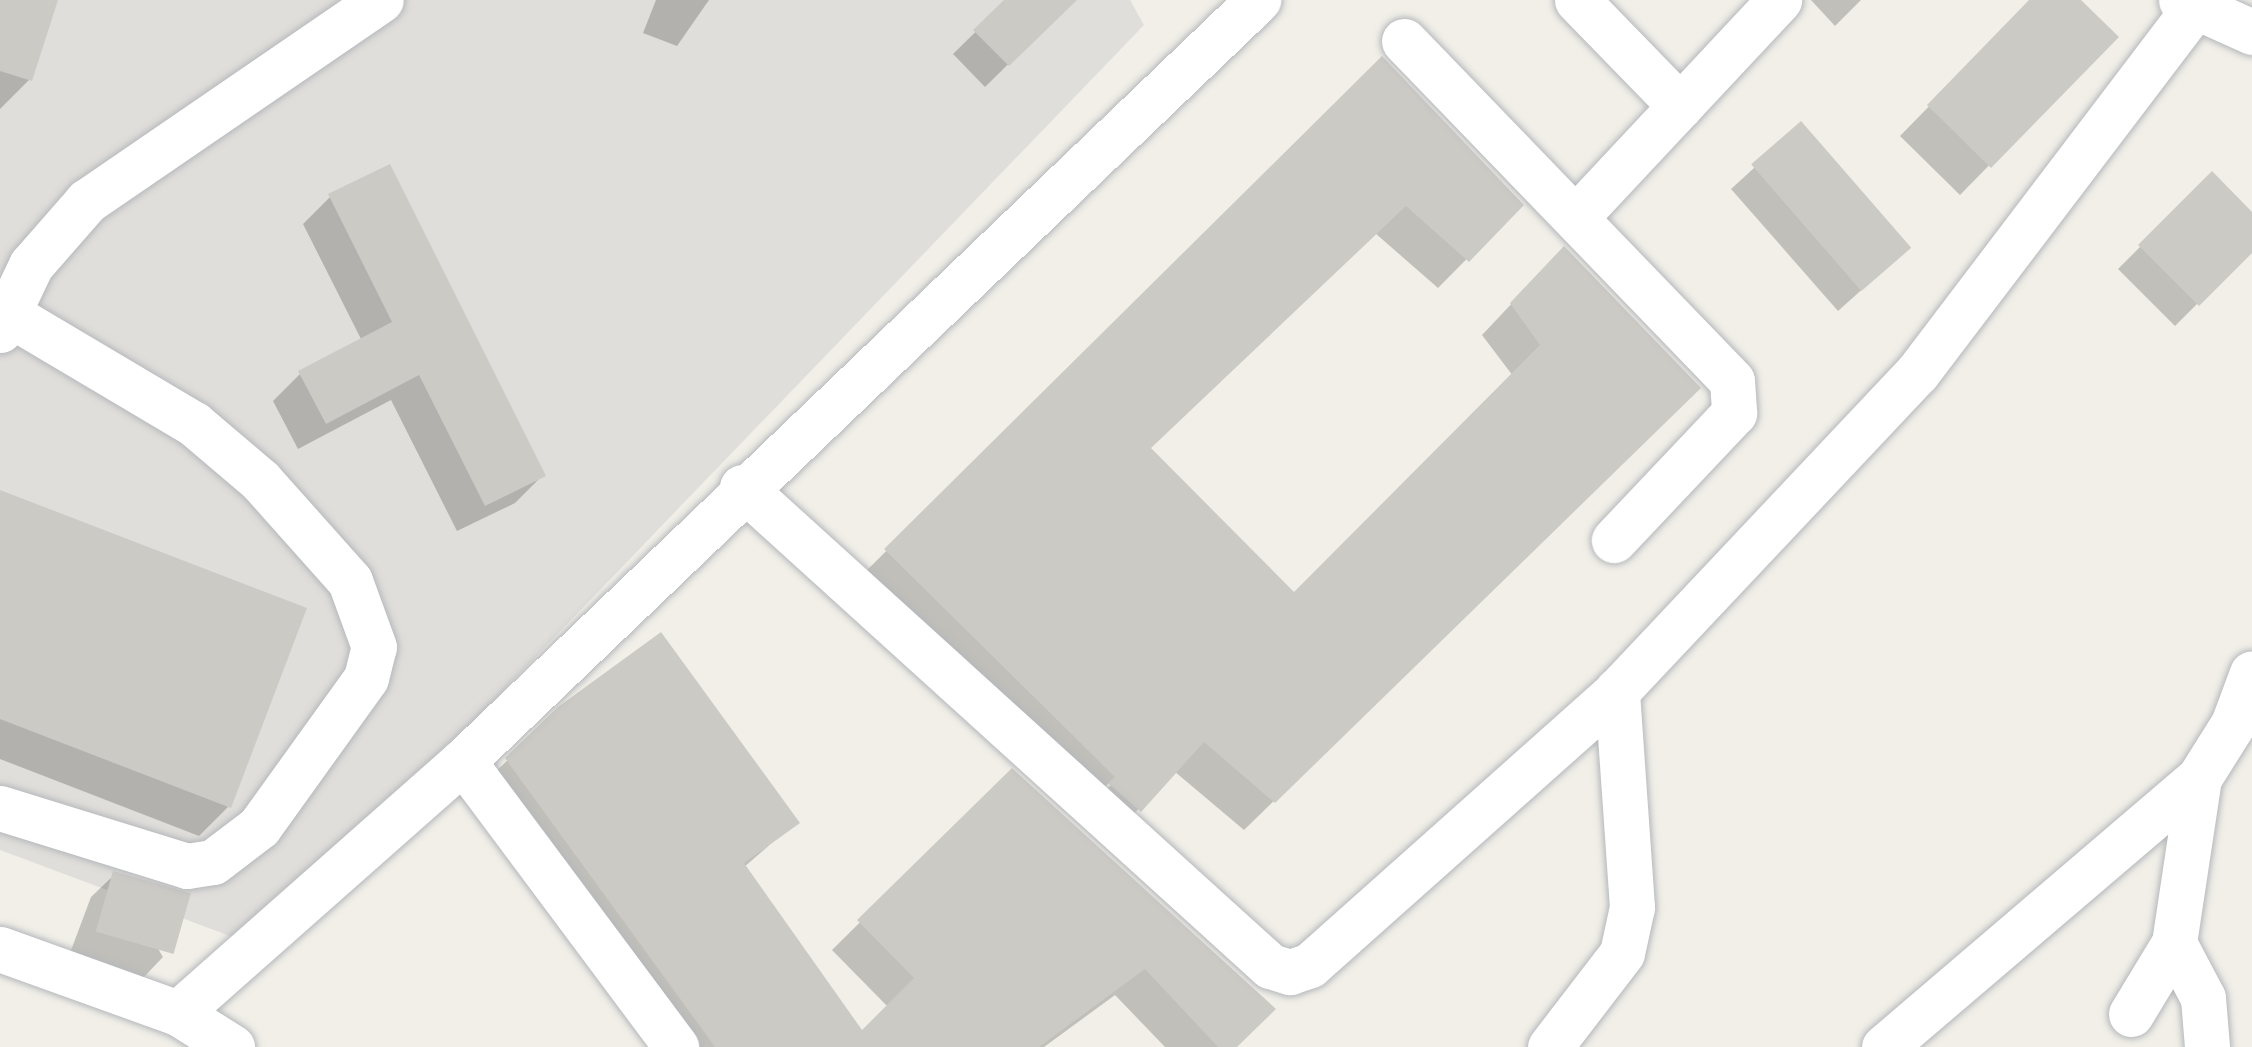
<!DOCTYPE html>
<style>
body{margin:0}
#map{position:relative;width:2252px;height:1047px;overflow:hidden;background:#f1efe8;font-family:Poppins,sans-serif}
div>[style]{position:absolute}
.industrial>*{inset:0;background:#e0deda}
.shadow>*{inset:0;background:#0003}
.building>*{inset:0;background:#cccac5;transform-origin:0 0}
.roads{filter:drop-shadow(0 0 3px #b5b8bc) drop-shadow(0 0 3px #b5b8bc)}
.minor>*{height:45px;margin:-22.5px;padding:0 22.5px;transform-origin:22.5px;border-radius:22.5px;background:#fff}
span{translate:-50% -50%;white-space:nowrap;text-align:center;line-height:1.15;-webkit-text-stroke:9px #fff;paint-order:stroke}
</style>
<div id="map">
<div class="industrial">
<i style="clip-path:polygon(0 0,1130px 0,1144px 25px,257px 946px,0 850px)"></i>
</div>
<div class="shadow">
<i style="clip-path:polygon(0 0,55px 0,29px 80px,0 109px)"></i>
<i style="clip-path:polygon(656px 0,709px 0,677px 46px,643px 33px)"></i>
<i style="clip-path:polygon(1008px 0,1073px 0,985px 87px,953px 54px)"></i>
<i style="clip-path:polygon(1811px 0,1861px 0,1835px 26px)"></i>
<i style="clip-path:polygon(2033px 0,2077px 0,2115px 37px,1960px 195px,1900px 136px)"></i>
<i style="clip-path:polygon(1382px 60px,1520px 205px,1438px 288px,1375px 233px,1147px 449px,1294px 596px,1513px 376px,1482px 335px,1535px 279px,1697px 388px,1244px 830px,1174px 771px,1110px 839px,1082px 814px,1128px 768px,1084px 803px,857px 580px)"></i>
<i style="clip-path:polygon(1801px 125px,1885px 269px,1838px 311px,1731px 189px)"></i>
<i style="clip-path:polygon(2212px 175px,2252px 216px,2252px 249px,2175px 326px,2118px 269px)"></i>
<i style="clip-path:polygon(330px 197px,542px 476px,515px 503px,457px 531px,391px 400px,298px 449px,273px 401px,300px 374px,362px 341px,303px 224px)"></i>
<i style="clip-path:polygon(0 493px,228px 807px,199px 836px,0 759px)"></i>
<i style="clip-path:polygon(560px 709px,796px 822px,743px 868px,861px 1034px,888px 1007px,832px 950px,1012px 772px,1234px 1047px,1165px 1047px,1115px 995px,1044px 1047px,667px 1047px,479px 788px)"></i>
<i style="clip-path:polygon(114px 875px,163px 957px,141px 980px,70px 953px,91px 897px)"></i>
</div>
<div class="building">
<i style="clip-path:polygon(0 0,58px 0,32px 81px,0 71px)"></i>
<i style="clip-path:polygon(1004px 0,1077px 0,1009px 66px,973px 30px)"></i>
<i style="clip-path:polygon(2029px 0,2081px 0,2119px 37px,1991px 168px,1927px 105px)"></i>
<i style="clip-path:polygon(1382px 56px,1524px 205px,1469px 262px,1406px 206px,1151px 448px,1294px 592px,1540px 345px,1510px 303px,1564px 246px,1701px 388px,1275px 803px,1204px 742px,1141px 812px,1108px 783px,1115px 777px,884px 549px)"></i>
<i style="left:1801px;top:121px;width:168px;height:66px;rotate:49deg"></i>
<i style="clip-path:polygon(390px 164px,546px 476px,485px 506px,419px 375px,326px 424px,298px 371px,392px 322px,328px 194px)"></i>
<i style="clip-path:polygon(2212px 171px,2252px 212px,2252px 253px,2199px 306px,2138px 245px)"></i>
<i style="clip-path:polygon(0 490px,307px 608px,231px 808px,0 719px)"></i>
<i style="clip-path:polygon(661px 632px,800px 823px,744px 863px,862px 1030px,914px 978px,857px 920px,1012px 768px,1276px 1009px,1237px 1047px,1218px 1047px,1145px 969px,1039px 1047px,715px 1047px,505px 758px,558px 707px)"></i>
<i style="left:113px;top:871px;width:81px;height:63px;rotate:16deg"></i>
</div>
<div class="roads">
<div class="minor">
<i style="left:1577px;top:0;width:148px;rotate:45.8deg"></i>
<i style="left:2181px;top:0;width:78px;rotate:24.3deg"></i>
<i style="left:1404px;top:41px;width:472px;rotate:46deg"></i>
<i style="left:1732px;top:381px;width:32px;rotate:86deg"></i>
<i style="left:1734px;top:413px;width:175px;rotate:133.4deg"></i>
<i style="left:1577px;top:216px;width:296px;rotate:-46.9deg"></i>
<i style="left:0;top:330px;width:72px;rotate:-64.5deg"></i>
<i style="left:31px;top:265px;width:85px;rotate:-48.8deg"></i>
<i style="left:87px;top:201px;width:356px;rotate:-34.4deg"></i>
<i style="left:742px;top:487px;width:713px;rotate:42.21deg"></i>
<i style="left:1270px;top:966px;width:21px;rotate:17deg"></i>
<i style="left:1290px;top:972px;width:21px;rotate:-19deg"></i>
<i style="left:1310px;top:965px;width:411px;rotate:-41.7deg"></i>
<i style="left:1617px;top:691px;width:437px;rotate:-46.7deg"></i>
<i style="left:1917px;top:373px;width:457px;rotate:-52.8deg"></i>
<i style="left:463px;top:761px;width:357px;rotate:53.3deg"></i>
<i style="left:0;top:808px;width:196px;rotate:17.2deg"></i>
<i style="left:187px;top:866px;width:26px;rotate:-9deg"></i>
<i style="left:213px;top:862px;width:58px;rotate:-37.3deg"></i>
<i style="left:259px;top:827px;width:183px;rotate:-54.3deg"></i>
<i style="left:366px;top:678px;width:32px;rotate:-76deg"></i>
<i style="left:374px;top:647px;width:70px;rotate:-110deg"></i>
<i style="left:350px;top:581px;width:135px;rotate:-131.7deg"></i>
<i style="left:260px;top:480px;width:87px;rotate:-139.7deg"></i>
<i style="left:194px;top:424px;width:217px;rotate:-149.3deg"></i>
<i style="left:2174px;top:943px;width:62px;rotate:62.2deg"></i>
<i style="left:2203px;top:998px;width:49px;rotate:85.3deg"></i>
<i style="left:0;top:949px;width:189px;rotate:19.8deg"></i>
<i style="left:178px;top:1013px;width:64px;rotate:32.2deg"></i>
<i style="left:178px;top:1013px;width:380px;rotate:-41.5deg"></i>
<i style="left:463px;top:761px;width:1101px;rotate:-43.75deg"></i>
<i style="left:2131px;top:1014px;width:83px;rotate:-58.8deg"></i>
<i style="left:2174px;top:943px;width:167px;rotate:-81.4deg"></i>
<i style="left:1550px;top:1047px;width:118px;rotate:-52.5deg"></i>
<i style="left:1622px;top:953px;width:47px;rotate:-77.7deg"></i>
<i style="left:1632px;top:907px;width:217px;rotate:-94deg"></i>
<i style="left:1884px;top:1047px;width:414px;rotate:-40.5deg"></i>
<i style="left:2199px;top:778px;width:64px;rotate:-57.8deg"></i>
<i style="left:2233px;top:724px;width:54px;rotate:-69.6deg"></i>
</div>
</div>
</div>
